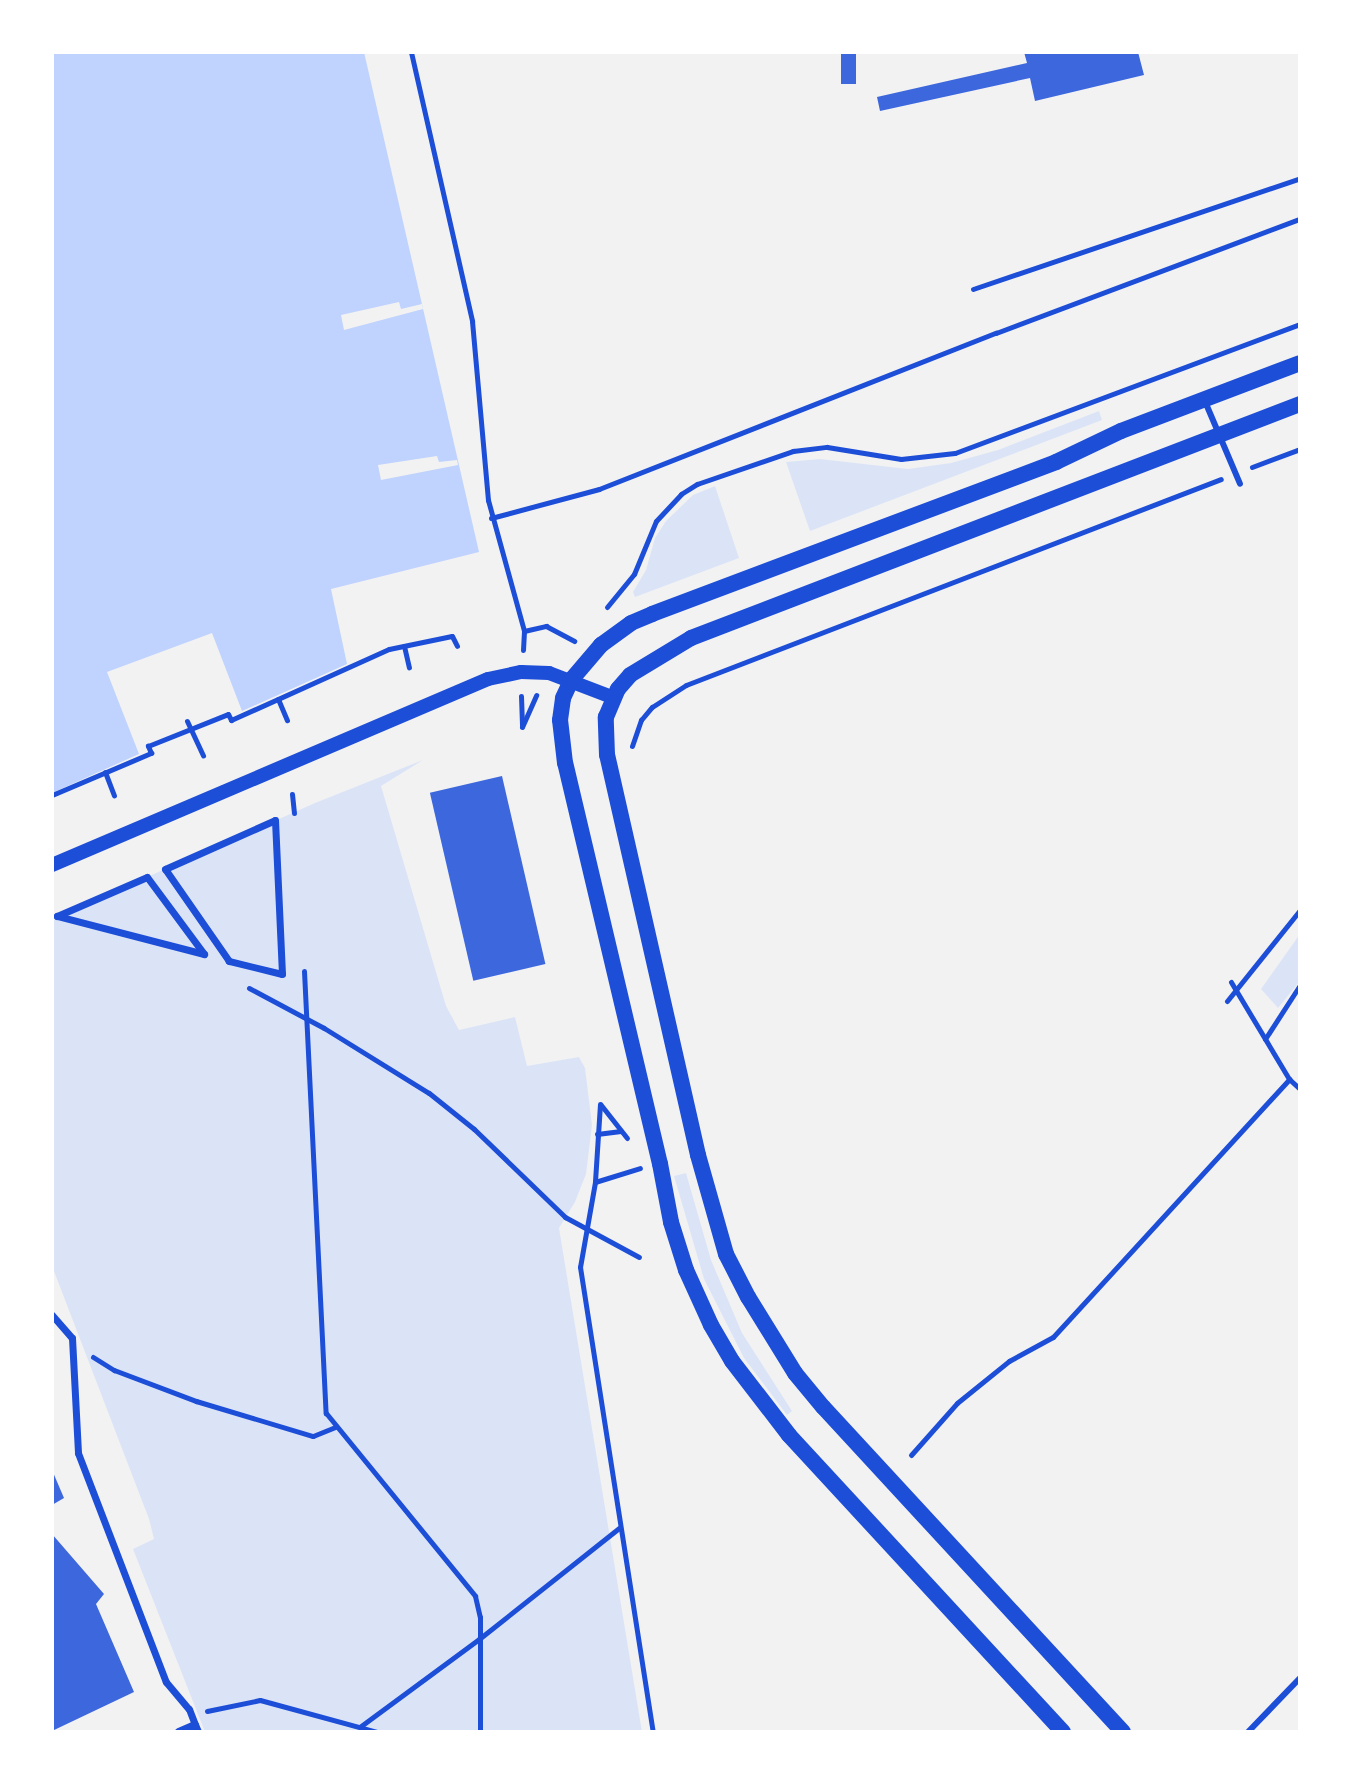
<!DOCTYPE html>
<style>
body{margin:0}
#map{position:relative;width:1352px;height:1784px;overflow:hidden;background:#f2f2f2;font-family:"Fira Sans",sans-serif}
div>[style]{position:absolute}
.green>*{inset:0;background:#dbe4f7}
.water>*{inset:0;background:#bfd3fe}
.pier>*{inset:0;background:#f2f2f2}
.building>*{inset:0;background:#3d67dc;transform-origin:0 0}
.path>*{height:5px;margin:-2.5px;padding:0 2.5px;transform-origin:2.5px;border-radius:2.5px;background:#1d4ed8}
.service>*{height:6px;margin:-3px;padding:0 3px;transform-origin:3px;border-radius:3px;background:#1d4ed8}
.pedestrian>*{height:7px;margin:-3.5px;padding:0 3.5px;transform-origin:3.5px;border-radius:3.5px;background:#1d4ed8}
.minor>*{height:8px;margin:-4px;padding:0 4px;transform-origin:4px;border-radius:4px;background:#1d4ed8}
.tertiary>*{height:14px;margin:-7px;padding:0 7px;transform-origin:7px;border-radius:7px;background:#1d4ed8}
.secondary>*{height:16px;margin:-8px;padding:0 8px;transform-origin:8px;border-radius:8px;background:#1d4ed8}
span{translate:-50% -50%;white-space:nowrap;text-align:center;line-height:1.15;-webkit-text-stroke:8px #fff;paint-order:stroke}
.frame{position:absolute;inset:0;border:54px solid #fff;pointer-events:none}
</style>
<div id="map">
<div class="green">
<i style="clip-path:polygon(1099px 411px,1102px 420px,810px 531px,786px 462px,820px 459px,908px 469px,951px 463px,998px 450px)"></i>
<i style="clip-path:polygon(715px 486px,739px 558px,635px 597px,633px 592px,646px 570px,655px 538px,666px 521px,693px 495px)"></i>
<i style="clip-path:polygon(423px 760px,381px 786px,446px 1006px,459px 1030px,515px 1017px,527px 1066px,579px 1057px,585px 1068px,592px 1125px,586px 1174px,575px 1202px,559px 1228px,642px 1732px,205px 1732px,133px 1549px,154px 1539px,149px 1519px,52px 1266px,52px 919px,315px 803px)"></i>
<i style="clip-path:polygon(1300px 934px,1300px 981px,1278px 1008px,1261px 989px)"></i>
<i style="clip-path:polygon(686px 1173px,711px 1260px,742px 1333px,792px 1411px,787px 1415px,744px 1358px,704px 1279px,674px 1176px)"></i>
</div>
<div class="water">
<i style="clip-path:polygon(52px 52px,364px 52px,479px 552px,331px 589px,347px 664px,242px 711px,212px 633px,107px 672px,139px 754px,52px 793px)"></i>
</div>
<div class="pier">
<i style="clip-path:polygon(399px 302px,401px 309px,422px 304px,423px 309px,344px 330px,341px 315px)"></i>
<i style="clip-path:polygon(437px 456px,439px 462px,457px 460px,458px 465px,381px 480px,378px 465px)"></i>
</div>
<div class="building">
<i style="left:841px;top:52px;width:15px;height:32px"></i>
<i style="clip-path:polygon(1024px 52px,1138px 52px,1144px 75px,1035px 101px,1030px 78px,880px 111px,877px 97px,1027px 63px)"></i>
<i style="left:502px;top:776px;width:193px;height:74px;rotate:77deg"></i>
<i style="clip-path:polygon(52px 1470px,64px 1498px,52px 1505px)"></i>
<i style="clip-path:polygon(52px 1534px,104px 1594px,96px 1604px,134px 1692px,52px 1731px)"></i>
</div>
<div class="path">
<i style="left:411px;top:52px;width:276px;rotate:77.2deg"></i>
<i style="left:472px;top:321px;width:180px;rotate:84.9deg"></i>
<i style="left:488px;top:500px;width:136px;rotate:74.6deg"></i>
<i style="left:524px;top:631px;width:19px;rotate:93deg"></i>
<i style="left:973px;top:289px;width:345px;rotate:-18.7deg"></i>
<i style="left:1252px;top:467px;width:51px;rotate:-20.6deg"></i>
<i style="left:491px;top:518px;width:112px;rotate:-15deg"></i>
<i style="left:599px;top:489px;width:427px;rotate:-21.5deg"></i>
<i style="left:996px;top:333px;width:325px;rotate:-20.6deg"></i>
<i style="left:607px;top:607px;width:43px;rotate:-50.7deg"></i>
<i style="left:634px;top:574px;width:57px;rotate:-67.5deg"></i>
<i style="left:656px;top:521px;width:37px;rotate:-47deg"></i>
<i style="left:681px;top:494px;width:19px;rotate:-32deg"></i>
<i style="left:697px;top:484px;width:102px;rotate:-19deg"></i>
<i style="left:793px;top:451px;width:34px;rotate:-7deg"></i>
<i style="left:827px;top:447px;width:75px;rotate:9.2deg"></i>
<i style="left:901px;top:459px;width:54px;rotate:-6.3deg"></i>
<i style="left:955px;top:453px;width:368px;rotate:-20.5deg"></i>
<i style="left:524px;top:631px;width:23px;rotate:-13deg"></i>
<i style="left:546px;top:626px;width:32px;rotate:28deg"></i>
<i style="left:404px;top:646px;width:22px;rotate:77deg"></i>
<i style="left:521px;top:696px;width:30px;rotate:88deg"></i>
<i style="left:278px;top:699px;width:23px;rotate:67deg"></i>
<i style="left:187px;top:721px;width:38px;rotate:65deg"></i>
<i style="left:522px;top:727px;width:35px;rotate:-66deg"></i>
<i style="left:632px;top:746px;width:28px;rotate:-71deg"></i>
<i style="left:641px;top:720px;width:17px;rotate:-50deg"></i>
<i style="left:652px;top:707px;width:40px;rotate:-32.9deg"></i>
<i style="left:686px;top:685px;width:573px;rotate:-21.06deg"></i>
<i style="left:105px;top:772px;width:25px;rotate:69deg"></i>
<i style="left:292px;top:794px;width:19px;rotate:84deg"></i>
<i style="left:52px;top:795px;width:108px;rotate:-23deg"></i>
<i style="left:151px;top:753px;width:8px;rotate:-113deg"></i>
<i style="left:148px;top:746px;width:86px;rotate:-21.8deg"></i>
<i style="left:228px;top:714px;width:7px;rotate:63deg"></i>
<i style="left:231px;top:720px;width:173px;rotate:-24.2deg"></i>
<i style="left:389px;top:649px;width:64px;rotate:-11.7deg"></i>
<i style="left:452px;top:636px;width:11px;rotate:63deg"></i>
<i style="left:304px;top:971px;width:443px;rotate:87.2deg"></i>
<i style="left:326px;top:1413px;width:236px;rotate:50.8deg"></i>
<i style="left:475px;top:1596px;width:22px;rotate:77deg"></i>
<i style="left:480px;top:1617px;width:115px;rotate:90deg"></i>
<i style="left:1231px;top:982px;width:113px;rotate:59.1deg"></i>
<i style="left:1289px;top:1079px;width:15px;rotate:42deg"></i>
<i style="left:249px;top:988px;width:85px;rotate:28.1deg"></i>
<i style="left:324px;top:1028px;width:123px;rotate:31.8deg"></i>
<i style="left:429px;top:1093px;width:58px;rotate:38.7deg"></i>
<i style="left:474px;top:1129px;width:127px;rotate:44deg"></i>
<i style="left:565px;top:1217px;width:84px;rotate:28.4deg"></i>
<i style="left:1227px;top:1001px;width:117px;rotate:-51.3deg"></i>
<i style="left:1265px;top:1039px;width:64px;rotate:-57.1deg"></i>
<i style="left:600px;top:1104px;width:78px;rotate:93.7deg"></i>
<i style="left:595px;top:1182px;width:86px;rotate:100deg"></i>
<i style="left:580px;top:1267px;width:471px;rotate:81.1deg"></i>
<i style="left:601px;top:1105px;width:42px;rotate:51.8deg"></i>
<i style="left:597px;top:1134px;width:24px;rotate:-7deg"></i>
<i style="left:595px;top:1182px;width:47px;rotate:-17.3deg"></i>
<i style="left:93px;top:1357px;width:25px;rotate:32deg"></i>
<i style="left:114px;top:1370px;width:88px;rotate:20.7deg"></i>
<i style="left:196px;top:1401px;width:122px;rotate:16.7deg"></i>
<i style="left:313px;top:1436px;width:24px;rotate:-22deg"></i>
<i style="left:911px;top:1455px;width:69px;rotate:-48.5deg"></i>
<i style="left:957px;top:1403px;width:67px;rotate:-38.9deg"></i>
<i style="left:1009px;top:1361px;width:50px;rotate:-28.6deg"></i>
<i style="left:1053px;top:1337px;width:350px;rotate:-47.5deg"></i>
<i style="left:207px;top:1711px;width:54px;rotate:-11.7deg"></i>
<i style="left:260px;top:1700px;width:121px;rotate:15.3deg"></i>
<i style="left:361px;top:1726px;width:147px;rotate:-36.4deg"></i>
<i style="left:479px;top:1639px;width:179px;rotate:-38.4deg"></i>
</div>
<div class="service">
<i style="left:1204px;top:399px;width:92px;rotate:67deg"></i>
<i style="left:1248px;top:1732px;width:75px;rotate:-46.1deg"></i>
</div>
<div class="pedestrian">
<i style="left:275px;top:820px;width:154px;rotate:87.4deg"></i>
<i style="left:282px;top:974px;width:55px;rotate:-166.2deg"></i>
<i style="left:229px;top:961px;width:112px;rotate:-124.8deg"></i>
<i style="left:165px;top:869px;width:120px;rotate:-24deg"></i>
<i style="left:147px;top:877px;width:96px;rotate:53.5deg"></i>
<i style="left:204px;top:954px;width:152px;rotate:-165.5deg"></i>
<i style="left:57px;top:916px;width:98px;rotate:-23.4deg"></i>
<i style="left:52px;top:1315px;width:30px;rotate:49deg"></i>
<i style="left:72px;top:1338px;width:115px;rotate:87deg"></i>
<i style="left:78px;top:1453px;width:245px;rotate:69deg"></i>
<i style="left:166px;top:1682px;width:35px;rotate:50deg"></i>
<i style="left:189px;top:1709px;width:17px;rotate:69deg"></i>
</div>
<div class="minor">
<i style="left:179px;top:1732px;width:17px;rotate:-24deg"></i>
<i style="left:195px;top:1725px;width:8px;rotate:67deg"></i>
</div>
<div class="tertiary">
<i style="left:52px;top:865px;width:474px;rotate:-23.1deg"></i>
<i style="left:488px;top:679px;width:34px;rotate:-12deg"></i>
<i style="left:521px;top:672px;width:28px;rotate:2deg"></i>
<i style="left:549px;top:673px;width:70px;rotate:21deg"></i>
</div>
<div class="secondary">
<i style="left:1063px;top:1732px;width:404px;rotate:-132.7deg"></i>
<i style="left:789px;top:1435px;width:93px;rotate:-127.6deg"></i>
<i style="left:732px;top:1361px;width:42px;rotate:-120.3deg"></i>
<i style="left:711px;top:1325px;width:60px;rotate:-114.4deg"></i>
<i style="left:686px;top:1270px;width:50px;rotate:-107.4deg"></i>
<i style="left:671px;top:1222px;width:59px;rotate:-100.7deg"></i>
<i style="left:660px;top:1164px;width:412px;rotate:-103.3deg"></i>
<i style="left:565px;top:763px;width:43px;rotate:-96.6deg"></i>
<i style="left:560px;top:720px;width:22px;rotate:-82deg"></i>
<i style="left:563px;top:698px;width:21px;rotate:-65deg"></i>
<i style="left:572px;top:679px;width:45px;rotate:-49.5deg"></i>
<i style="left:601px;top:645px;width:37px;rotate:-36deg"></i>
<i style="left:631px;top:623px;width:23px;rotate:-23deg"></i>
<i style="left:652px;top:614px;width:432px;rotate:-20.6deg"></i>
<i style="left:1056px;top:462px;width:72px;rotate:-25.5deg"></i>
<i style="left:1121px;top:431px;width:191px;rotate:-20.8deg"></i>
<i style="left:1123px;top:1732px;width:442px;rotate:-132.7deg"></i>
<i style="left:823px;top:1407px;width:44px;rotate:-129.5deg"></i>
<i style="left:795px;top:1373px;width:89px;rotate:-121.7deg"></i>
<i style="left:748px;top:1297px;width:48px;rotate:-117.1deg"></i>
<i style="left:726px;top:1254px;width:103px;rotate:-105.8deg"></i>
<i style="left:698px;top:1155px;width:410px;rotate:-102.8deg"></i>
<i style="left:607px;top:755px;width:38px;rotate:-92deg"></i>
<i style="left:606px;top:717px;width:30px;rotate:-67deg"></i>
<i style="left:618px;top:689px;width:18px;rotate:-49deg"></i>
<i style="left:630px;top:675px;width:71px;rotate:-31.2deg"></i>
<i style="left:691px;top:638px;width:652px;rotate:-21.02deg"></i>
</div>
<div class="frame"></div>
</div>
